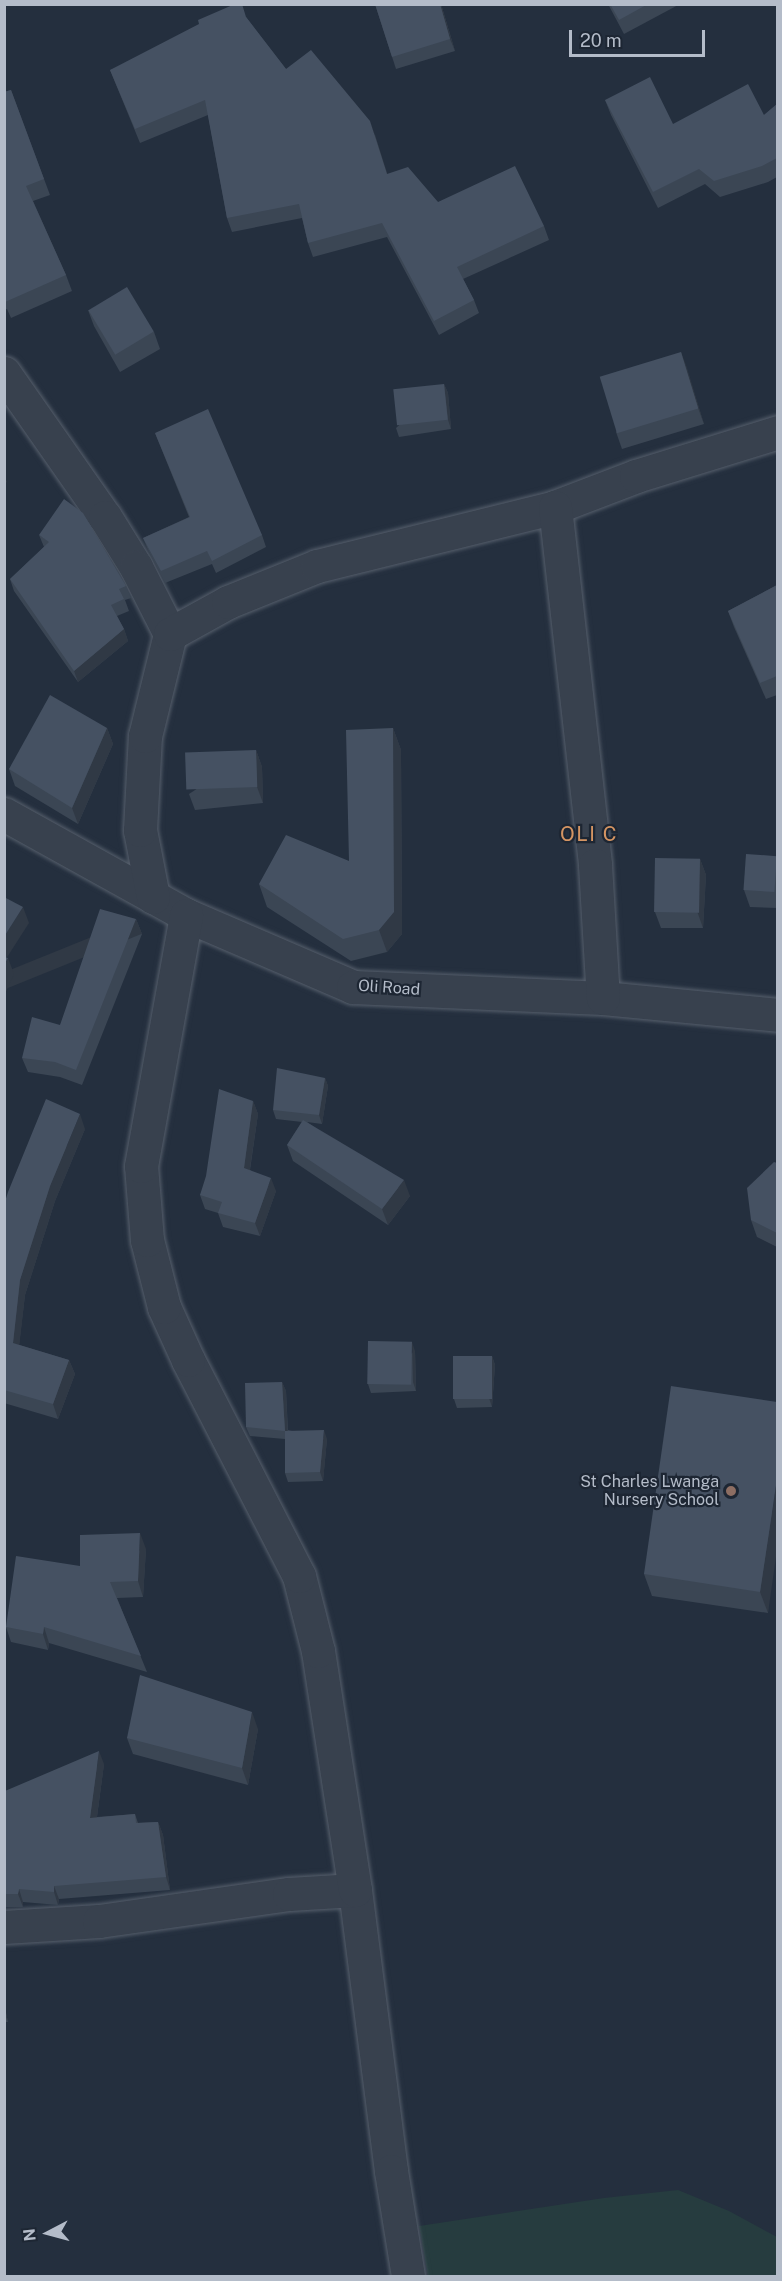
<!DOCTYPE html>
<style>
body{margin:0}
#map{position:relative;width:782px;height:2281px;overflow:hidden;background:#242f3e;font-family:"Public Sans",sans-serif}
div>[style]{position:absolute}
.green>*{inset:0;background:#263c3f}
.roads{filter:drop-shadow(0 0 2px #565f6c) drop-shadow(0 0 2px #565f6c)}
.minor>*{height:33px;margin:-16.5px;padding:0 16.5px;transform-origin:16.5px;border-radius:16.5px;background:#38414e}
.wall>*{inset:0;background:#3b4654}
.shaded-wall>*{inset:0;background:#303945;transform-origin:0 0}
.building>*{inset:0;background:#455162;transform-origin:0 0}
.dots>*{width:16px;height:16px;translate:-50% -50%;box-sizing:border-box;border:3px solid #1d2633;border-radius:50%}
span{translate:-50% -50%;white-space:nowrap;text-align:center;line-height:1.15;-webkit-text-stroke:4.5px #1d2633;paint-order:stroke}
.street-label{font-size:16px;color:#b4bcc9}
.poi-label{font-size:16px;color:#b4bcc9}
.right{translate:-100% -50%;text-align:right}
.quarter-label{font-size:20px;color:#d59563;letter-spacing:1.5px}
.frame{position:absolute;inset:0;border:6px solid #b4bcc9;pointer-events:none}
.north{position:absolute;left:18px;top:2203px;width:60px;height:60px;-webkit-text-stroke:4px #1d2633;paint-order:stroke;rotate:264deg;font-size:16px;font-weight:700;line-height:24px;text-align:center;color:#b4bcc9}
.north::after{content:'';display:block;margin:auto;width:21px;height:27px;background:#b4bcc9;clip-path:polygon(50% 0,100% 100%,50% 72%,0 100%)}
.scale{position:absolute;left:569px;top:30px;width:136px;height:27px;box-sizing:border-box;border:3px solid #b4bcc9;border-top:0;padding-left:8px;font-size:18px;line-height:21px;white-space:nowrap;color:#b4bcc9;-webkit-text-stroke:4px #1d2633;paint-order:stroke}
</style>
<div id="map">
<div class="green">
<i style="clip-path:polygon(678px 2190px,729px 2211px,777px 2237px,777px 2276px,428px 2276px,419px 2226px,604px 2198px)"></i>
</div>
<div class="roads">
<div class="minor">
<i style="left:4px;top:373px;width:176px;rotate:55deg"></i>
<i style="left:105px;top:517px;width:59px;rotate:58.2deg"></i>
<i style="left:136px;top:567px;width:75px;rotate:63.1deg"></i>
<i style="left:555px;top:507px;width:87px;rotate:-20.9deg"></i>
<i style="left:636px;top:476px;width:149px;rotate:-17.2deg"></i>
<i style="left:4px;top:814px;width:208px;rotate:29deg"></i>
<i style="left:186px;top:915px;width:182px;rotate:23.3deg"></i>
<i style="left:353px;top:987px;width:250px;rotate:2.5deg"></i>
<i style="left:603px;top:998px;width:176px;rotate:5.5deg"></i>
<i style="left:153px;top:897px;width:68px;rotate:-101deg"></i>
<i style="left:140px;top:830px;width:94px;rotate:-87deg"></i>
<i style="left:145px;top:736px;width:105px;rotate:-76.2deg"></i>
<i style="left:170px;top:634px;width:66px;rotate:-28.9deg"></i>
<i style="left:228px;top:602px;width:96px;rotate:-22deg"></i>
<i style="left:317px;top:566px;width:245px;rotate:-13.9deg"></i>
<i style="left:555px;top:507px;width:360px;rotate:83.6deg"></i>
<i style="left:595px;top:865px;width:133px;rotate:86.6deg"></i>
<i style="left:355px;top:1890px;width:283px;rotate:82.7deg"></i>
<i style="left:391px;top:2171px;width:106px;rotate:80.8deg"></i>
<i style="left:4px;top:1927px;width:95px;rotate:-3.6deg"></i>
<i style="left:99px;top:1921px;width:192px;rotate:-8.1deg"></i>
<i style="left:289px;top:1894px;width:66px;rotate:-3.5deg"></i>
<i style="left:355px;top:1890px;width:242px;rotate:-98.8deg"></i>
<i style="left:318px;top:1651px;width:77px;rotate:-104.2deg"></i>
<i style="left:299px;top:1576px;width:243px;rotate:-117.2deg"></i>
<i style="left:188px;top:1360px;width:58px;rotate:-114.4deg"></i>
<i style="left:164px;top:1307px;width:69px;rotate:-104.2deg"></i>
<i style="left:147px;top:1240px;width:74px;rotate:-94.6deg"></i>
<i style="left:141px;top:1166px;width:255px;rotate:-79.8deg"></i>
</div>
</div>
<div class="wall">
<i style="clip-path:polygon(375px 4px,441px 4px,455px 51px,396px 69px)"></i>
<i style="clip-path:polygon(608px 4px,680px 4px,624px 34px)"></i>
<i style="clip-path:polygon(246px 17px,286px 69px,375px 135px,387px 174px,438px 202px,544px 226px,549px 240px,463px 279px,474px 300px,479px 313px,439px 335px,387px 237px,313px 257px,308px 243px,302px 218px,232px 232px,227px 218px,208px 115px,140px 143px,110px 70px)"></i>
<i style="clip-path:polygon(11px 90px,50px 195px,33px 201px,66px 275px,72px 291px,11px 318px,7px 309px,4px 310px,4px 92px)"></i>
<i style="clip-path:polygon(605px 100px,673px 124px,764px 115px,777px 104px,777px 177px,768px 182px,720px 197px,705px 184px,658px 208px,611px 115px)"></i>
<i style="clip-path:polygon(88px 310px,154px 332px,160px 349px,120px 372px,94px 326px)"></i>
<i style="clip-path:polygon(681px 352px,704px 424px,622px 449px,616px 432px)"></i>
<i style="clip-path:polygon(444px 384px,448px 393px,451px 429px,399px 437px,396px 428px)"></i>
<i style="clip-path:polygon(155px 433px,262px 535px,266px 547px,216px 573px,212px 564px,165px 583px,148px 550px,143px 538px,189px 517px)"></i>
<i style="clip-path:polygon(39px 535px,126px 586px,131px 598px,125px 600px,129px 611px,117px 616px,124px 629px,128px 641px,78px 682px,14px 591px,10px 579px,44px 547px)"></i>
<i style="clip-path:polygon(777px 585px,777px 695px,766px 699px,734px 627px,728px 611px)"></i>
<i style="clip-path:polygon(107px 728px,113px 744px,78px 824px,15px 786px,9px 769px)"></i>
<i style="clip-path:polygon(393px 728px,401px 750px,402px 934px,387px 952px,351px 961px,267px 907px,259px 884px,349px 861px)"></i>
<i style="clip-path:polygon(256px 750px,262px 767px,263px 803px,195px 810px,189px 794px)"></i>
<i style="clip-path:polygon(777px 856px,777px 908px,750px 907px,744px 890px)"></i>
<i style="clip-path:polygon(700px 859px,706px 875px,703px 928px,661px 928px,655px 912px)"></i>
<i style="clip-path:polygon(136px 919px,142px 934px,82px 1085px,60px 1077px,28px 1072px,22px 1058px,60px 1025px)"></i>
<i style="clip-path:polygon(325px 1078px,328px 1086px,322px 1124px,307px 1122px,410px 1196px,388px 1225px,293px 1161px,287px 1145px,302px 1122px,276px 1119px,273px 1110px)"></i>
<i style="clip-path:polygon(253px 1101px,258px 1114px,250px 1170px,276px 1191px,260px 1236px,223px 1227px,218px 1213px,205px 1209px,200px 1195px)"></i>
<i style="clip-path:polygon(85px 1129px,55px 1201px,25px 1295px,19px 1345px,69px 1360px,75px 1374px,58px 1419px,4px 1403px,4px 1205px)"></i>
<i style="clip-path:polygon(777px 1163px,777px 1247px,757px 1237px,751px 1220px)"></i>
<i style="clip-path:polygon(415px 1351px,416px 1391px,371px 1393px,368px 1384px)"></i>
<i style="clip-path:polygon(492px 1356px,495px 1365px,492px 1407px,457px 1408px,454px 1399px)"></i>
<i style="clip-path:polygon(282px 1382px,286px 1391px,288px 1430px,327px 1439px,323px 1481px,288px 1482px,285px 1473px,285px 1439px,250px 1436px,246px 1427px)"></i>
<i style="clip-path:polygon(777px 1402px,768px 1613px,652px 1596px,644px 1574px)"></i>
<i style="clip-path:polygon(146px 1549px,143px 1597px,117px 1598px,147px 1672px,49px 1643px,48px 1650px,11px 1642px,6px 1627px,80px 1566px)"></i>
<i style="clip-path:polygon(258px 1729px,248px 1785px,133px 1754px,127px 1738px)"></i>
<i style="clip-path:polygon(104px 1764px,97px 1817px,135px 1814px,138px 1823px,158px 1822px,163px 1835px,170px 1890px,59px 1899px,58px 1905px,23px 1902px,23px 1907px,4px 1907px,4px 1790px,5px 1791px)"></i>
<i style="clip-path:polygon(4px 2004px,8px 2022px,4px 2022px)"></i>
</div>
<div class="shaded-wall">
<i style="clip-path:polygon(440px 4px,441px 4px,455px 51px,450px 39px)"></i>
<i style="clip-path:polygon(370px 121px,375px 135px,392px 188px,387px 174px)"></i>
<i style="clip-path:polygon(681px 352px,687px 368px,704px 424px,698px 408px)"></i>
<i style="clip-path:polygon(444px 384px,448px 393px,451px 429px,448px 420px)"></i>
<i style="clip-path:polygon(4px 475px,7px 482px,4px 484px)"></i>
<i style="clip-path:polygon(124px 629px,128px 641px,78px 682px,74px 671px)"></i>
<i style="clip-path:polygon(107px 728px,113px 744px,78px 824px,72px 808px)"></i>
<i style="clip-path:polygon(393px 728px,401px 750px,402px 934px,387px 952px,379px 930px)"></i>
<i style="clip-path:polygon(256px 750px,262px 767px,263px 803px,257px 787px)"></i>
<i style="clip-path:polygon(700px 859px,706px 875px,703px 928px,697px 911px)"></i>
<i style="clip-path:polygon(23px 907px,29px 923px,4px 962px,4px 937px)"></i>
<i style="left:136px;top:919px;width:16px;height:162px;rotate:68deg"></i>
<i style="clip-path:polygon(8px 958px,14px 974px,4px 996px,4px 965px)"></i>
<i style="clip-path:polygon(325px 1078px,328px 1086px,322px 1124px,319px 1115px)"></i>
<i style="clip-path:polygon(253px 1101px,258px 1114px,248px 1181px,244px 1168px)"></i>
<i style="clip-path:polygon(80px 1114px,85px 1129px,55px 1201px,25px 1295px,18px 1357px,13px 1343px,20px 1280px,50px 1186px)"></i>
<i style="clip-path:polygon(271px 1178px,276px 1191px,260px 1236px,255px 1223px)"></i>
<i style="clip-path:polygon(404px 1180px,410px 1196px,388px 1225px,382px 1209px)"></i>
<i style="clip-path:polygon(412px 1342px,415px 1351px,416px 1391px,413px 1382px)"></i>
<i style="clip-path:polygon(492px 1356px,495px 1365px,492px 1407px,489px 1398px)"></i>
<i style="clip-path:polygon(69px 1360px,75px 1374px,58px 1419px,53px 1404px)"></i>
<i style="clip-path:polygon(282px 1382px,286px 1391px,288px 1439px,285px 1431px)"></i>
<i style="clip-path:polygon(324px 1430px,327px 1439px,323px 1481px,320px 1472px)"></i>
<i style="clip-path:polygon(777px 1479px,777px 1550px,768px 1613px,760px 1592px)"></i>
<i style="clip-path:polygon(140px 1533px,146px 1549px,143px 1597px,138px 1581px)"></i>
<i style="clip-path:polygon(44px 1627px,49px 1643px,48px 1650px,43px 1634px)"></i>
<i style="clip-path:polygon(252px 1712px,258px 1729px,248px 1785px,242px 1768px)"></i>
<i style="clip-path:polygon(99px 1751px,104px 1764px,95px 1831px,90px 1818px)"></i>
<i style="clip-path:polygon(158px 1822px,163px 1835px,170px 1890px,166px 1877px)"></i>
<i style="clip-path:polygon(54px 1886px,59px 1899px,58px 1905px,54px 1892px)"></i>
<i style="clip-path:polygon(19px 1889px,23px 1902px,23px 1907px,18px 1894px)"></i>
<i style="clip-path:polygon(4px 2004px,8px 2022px,4px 2012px)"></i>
</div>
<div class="building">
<i style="clip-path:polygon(235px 4px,242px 4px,246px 17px,286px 69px,311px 50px,370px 121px,387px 174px,408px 167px,438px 202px,515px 166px,544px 226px,457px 267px,474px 300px,434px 321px,382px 223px,308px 243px,299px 204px,227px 218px,205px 100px,135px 129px,110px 70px,199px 24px,198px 20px)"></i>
<i style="clip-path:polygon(375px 4px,440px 4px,450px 39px,392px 57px)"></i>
<i style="clip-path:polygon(610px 4px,648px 4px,619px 20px)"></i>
<i style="clip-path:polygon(650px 77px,673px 124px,748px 84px,764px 115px,777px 104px,777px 158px,762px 166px,714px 181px,699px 169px,653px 192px,605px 100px)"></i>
<i style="clip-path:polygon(11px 90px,44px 179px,26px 186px,66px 275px,5px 302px,4px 300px,4px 92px)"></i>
<i style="left:127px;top:287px;width:52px;height:45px;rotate:59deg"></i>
<i style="left:681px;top:352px;width:59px;height:85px;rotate:73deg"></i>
<i style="left:444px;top:384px;width:36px;height:51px;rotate:84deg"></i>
<i style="clip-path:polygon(208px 409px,262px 535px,212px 561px,207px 551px,161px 571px,143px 538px,190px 517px,155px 433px)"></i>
<i style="clip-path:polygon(64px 499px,83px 513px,126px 586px,119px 589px,124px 599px,111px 605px,124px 629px,74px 671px,10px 579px,49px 542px,39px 535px)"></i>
<i style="clip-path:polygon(777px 585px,777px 676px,760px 683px,728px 611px)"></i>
<i style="clip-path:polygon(50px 695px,107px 728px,72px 808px,9px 769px)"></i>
<i style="clip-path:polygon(393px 728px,394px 912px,379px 930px,343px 939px,259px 884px,286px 835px,349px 861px,346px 730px)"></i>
<i style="left:256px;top:750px;width:37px;height:71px;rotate:88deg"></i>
<i style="left:746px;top:854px;width:31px;height:36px;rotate:4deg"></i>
<i style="left:655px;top:858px;width:45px;height:54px;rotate:1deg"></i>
<i style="clip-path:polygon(4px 897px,23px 907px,4px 937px)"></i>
<i style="clip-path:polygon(100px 909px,136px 919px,76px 1070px,55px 1062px,22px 1058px,32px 1017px,60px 1025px)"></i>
<i style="clip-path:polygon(4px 957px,8px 958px,4px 965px)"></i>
<i style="clip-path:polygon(277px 1068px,325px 1078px,319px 1115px,273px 1110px)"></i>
<i style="clip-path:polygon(219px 1089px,253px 1101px,244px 1168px,271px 1178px,255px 1223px,218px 1213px,222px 1202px,200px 1195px,206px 1176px)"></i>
<i style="clip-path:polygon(46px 1099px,80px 1114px,50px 1186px,20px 1280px,13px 1343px,69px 1360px,53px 1404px,4px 1390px,4px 1205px,8px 1192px)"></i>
<i style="clip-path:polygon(303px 1120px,404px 1180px,382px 1209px,287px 1145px)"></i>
<i style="clip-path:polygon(774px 1162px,777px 1163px,777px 1233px,751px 1220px,747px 1188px)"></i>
<i style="left:368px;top:1341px;width:44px;height:43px;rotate:1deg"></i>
<i style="left:453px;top:1356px;width:39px;height:43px"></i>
<i style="clip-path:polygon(282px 1382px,285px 1431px,246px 1427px,245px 1383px)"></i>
<i style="clip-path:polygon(671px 1386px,777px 1402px,777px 1479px,760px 1592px,644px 1574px)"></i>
<i style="clip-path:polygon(324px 1430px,320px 1472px,285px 1473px,285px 1431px)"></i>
<i style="clip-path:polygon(140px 1533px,138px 1581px,110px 1582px,141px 1656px,44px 1627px,43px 1634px,6px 1627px,16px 1556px,80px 1566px,80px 1535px)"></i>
<i style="clip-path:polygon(140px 1675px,252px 1712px,242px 1768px,127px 1738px)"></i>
<i style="clip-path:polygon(99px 1751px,90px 1818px,135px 1814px,136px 1823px,158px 1822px,166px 1877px,54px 1886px,54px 1892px,19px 1889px,18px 1894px,4px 1894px,4px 1790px,5px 1791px)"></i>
</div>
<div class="dots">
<i style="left:731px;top:1491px;background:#8d6e63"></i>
</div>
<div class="street-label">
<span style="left:389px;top:988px;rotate:4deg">Oli Road</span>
</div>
<div class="poi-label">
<span class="right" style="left:719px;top:1491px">St Charles Lwanga<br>Nursery School</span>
</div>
<div class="quarter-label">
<span style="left:589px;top:834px">OLI C</span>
</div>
<div class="frame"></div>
<div class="north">N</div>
<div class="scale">20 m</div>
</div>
